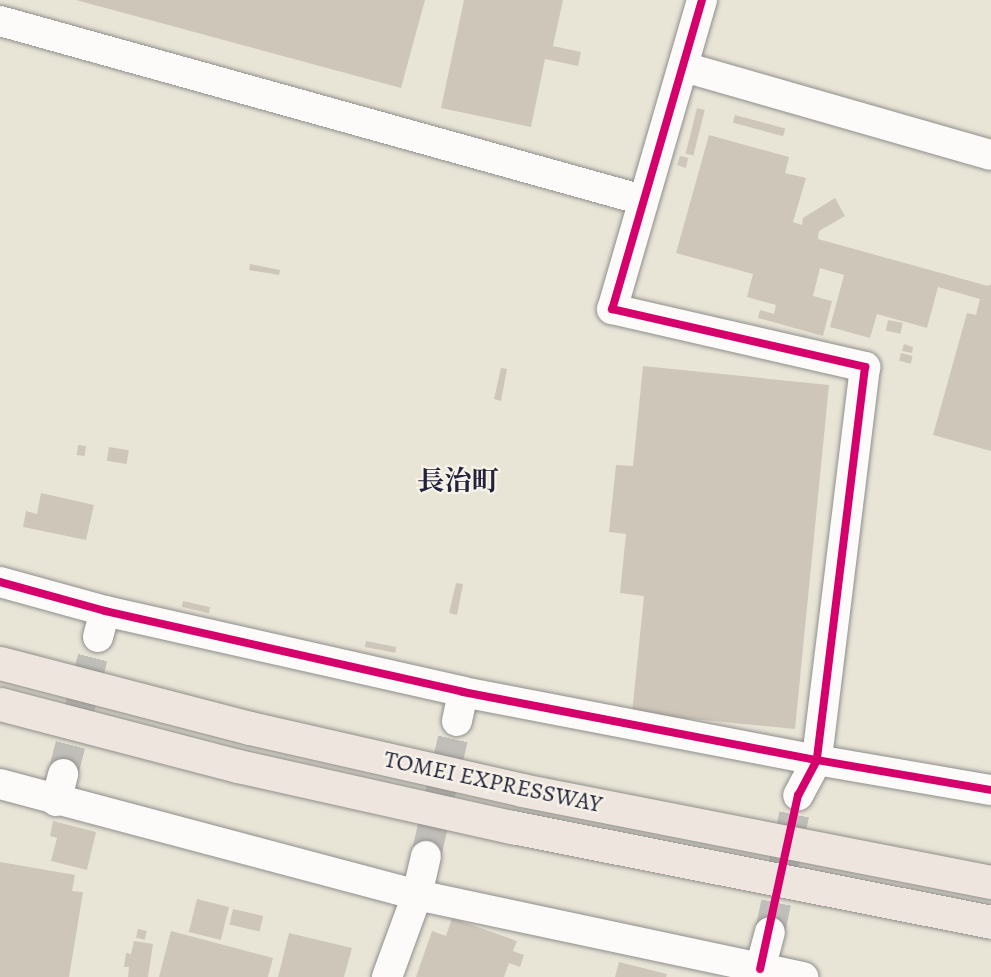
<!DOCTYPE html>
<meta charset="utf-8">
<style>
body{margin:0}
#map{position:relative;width:991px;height:977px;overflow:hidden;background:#e8e5d7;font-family:Alegreya,"Noto Serif JP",serif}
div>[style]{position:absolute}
.building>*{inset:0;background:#cec6b9;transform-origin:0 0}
.minor-tunnel>*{height:30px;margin-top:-15px;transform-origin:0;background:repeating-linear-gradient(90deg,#c0beb8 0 30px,transparent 0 45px)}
.roads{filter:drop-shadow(0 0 2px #8f8e8b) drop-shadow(0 0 2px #8f8e8b)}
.minor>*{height:30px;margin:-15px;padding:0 15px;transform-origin:15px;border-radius:15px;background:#fcfbf9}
.highway>*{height:33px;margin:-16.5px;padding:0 16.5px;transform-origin:16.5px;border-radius:16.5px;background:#eee6de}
.cycleway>*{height:8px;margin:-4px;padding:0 4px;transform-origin:4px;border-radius:4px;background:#d6006c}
span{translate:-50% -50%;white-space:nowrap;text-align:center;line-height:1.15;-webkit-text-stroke:4.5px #f7f3e8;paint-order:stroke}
.street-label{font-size:24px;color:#22223b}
.quarter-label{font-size:27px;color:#22223b;font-weight:700}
</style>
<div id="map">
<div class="building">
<i style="clip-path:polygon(76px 0,425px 0,401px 88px)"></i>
<i style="clip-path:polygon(464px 0,563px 0,553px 46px,581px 52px,578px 66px,545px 59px,531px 127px,441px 108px)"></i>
<i style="left:697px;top:108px;width:8px;height:47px;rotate:14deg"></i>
<i style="left:735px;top:115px;width:52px;height:8px;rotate:15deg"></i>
<i style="clip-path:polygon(709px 135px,789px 157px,785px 173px,806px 178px,793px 222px,802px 225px,803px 218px,835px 198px,845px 216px,819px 231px,818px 239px,988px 286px,991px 284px,991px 451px,933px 435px,967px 313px,976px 315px,980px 299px,938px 287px,927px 328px,877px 314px,870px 338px,830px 327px,844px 275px,820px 268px,813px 296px,832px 301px,823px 336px,758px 318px,760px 310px,774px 314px,776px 305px,747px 297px,753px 274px,676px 253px)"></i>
<i style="clip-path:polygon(680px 156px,688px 158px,686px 168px,677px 165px)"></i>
<i style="clip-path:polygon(250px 264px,280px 270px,279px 275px,249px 270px)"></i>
<i style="left:888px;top:320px;width:15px;height:11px;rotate:11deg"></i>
<i style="clip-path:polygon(904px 344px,913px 347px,912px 353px,902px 351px)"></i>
<i style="left:901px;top:353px;width:12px;height:8px;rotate:14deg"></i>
<i style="clip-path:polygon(643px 366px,829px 385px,795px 729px,632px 713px,644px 596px,620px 593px,626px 534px,609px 532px,616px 465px,633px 466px)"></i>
<i style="clip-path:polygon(501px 368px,507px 369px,501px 401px,494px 399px)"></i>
<i style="left:78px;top:445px;width:8px;height:10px;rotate:7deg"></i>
<i style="left:109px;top:447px;width:20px;height:14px;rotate:9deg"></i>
<i style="clip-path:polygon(41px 493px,94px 505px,86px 540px,23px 527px,26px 511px,37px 514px)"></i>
<i style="clip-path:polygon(456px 583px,463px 584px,457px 615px,449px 613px)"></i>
<i style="left:183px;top:601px;width:28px;height:6px;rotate:13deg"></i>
<i style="left:366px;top:641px;width:31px;height:6px;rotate:11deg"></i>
<i style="clip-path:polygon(53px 821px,96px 832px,87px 870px,51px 861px,57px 838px,50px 836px)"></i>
<i style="clip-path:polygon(0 862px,75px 875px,72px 891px,83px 892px,69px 977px,0 977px)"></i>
<i style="left:197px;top:899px;width:33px;height:34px;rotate:14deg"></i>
<i style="left:233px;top:909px;width:31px;height:16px;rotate:13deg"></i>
<i style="clip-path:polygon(452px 918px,517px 941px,513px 951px,524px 955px,520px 967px,509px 963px,504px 977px,416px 977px,432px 931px,446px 936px)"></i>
<i style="left:138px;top:929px;width:9px;height:9px;rotate:13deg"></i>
<i style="clip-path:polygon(171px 931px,273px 958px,268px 977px,159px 977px)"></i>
<i style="clip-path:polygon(289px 933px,352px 948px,344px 977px,278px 977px)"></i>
<i style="clip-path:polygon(134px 941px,153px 944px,148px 977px,128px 977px,129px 967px,124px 967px,126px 953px,131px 954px)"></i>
<i style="clip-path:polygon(619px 962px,667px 974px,666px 977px,615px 977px)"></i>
</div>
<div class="minor-tunnel">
<i style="left:63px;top:774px;width:141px;rotate:-75.7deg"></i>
<i style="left:426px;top:856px;width:139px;rotate:-77.1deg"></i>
<i style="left:770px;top:932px;width:140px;rotate:-78.4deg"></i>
</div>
<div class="roads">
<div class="minor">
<i style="left:702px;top:0;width:322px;rotate:106.2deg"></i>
<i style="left:612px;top:309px;width:260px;rotate:12.9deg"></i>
<i style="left:865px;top:367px;width:396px;rotate:97deg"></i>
<i style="left:817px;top:760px;width:40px;rotate:118deg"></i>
<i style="left:0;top:21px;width:667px;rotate:15.56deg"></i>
<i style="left:684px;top:67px;width:319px;rotate:16deg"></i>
<i style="left:0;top:582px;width:109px;rotate:15.4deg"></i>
<i style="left:105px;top:611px;width:367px;rotate:12.7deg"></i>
<i style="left:463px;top:692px;width:360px;rotate:10.9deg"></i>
<i style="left:817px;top:760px;width:177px;rotate:9.8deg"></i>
<i style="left:98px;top:637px;width:27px;rotate:-75deg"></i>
<i style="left:457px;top:721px;width:30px;rotate:-78deg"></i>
<i style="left:0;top:784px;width:432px;rotate:14.9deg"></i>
<i style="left:417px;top:895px;width:395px;rotate:12deg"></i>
<i style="left:56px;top:801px;width:28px;rotate:-75deg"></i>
<i style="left:760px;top:969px;width:38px;rotate:-75deg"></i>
<i style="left:387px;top:977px;width:87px;rotate:-69.9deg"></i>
<i style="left:417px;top:895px;width:40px;rotate:-77deg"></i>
</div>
<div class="highway">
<i style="left:0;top:663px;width:258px;rotate:14.6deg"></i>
<i style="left:250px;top:728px;width:279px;rotate:12.8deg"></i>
<i style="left:522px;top:790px;width:478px;rotate:11.1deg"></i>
<i style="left:0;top:704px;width:246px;rotate:14.6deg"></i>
<i style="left:238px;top:766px;width:281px;rotate:12.6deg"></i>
<i style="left:512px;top:827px;width:488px;rotate:11.2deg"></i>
</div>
</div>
<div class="cycleway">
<i style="left:702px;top:0;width:322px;rotate:106.2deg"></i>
<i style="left:612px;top:309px;width:260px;rotate:12.9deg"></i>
<i style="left:865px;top:367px;width:396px;rotate:97deg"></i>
<i style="left:817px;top:760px;width:40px;rotate:118deg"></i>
<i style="left:798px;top:795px;width:178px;rotate:102.3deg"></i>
<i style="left:0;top:582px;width:109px;rotate:15.4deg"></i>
<i style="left:105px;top:611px;width:367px;rotate:12.7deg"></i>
<i style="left:463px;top:692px;width:360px;rotate:10.9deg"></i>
<i style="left:817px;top:760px;width:177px;rotate:9.8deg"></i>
</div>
<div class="street-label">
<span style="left:493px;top:782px;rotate:12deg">TOMEI EXPRESSWAY</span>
</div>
<div class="quarter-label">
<span style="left:458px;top:482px">長治町</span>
</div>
</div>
